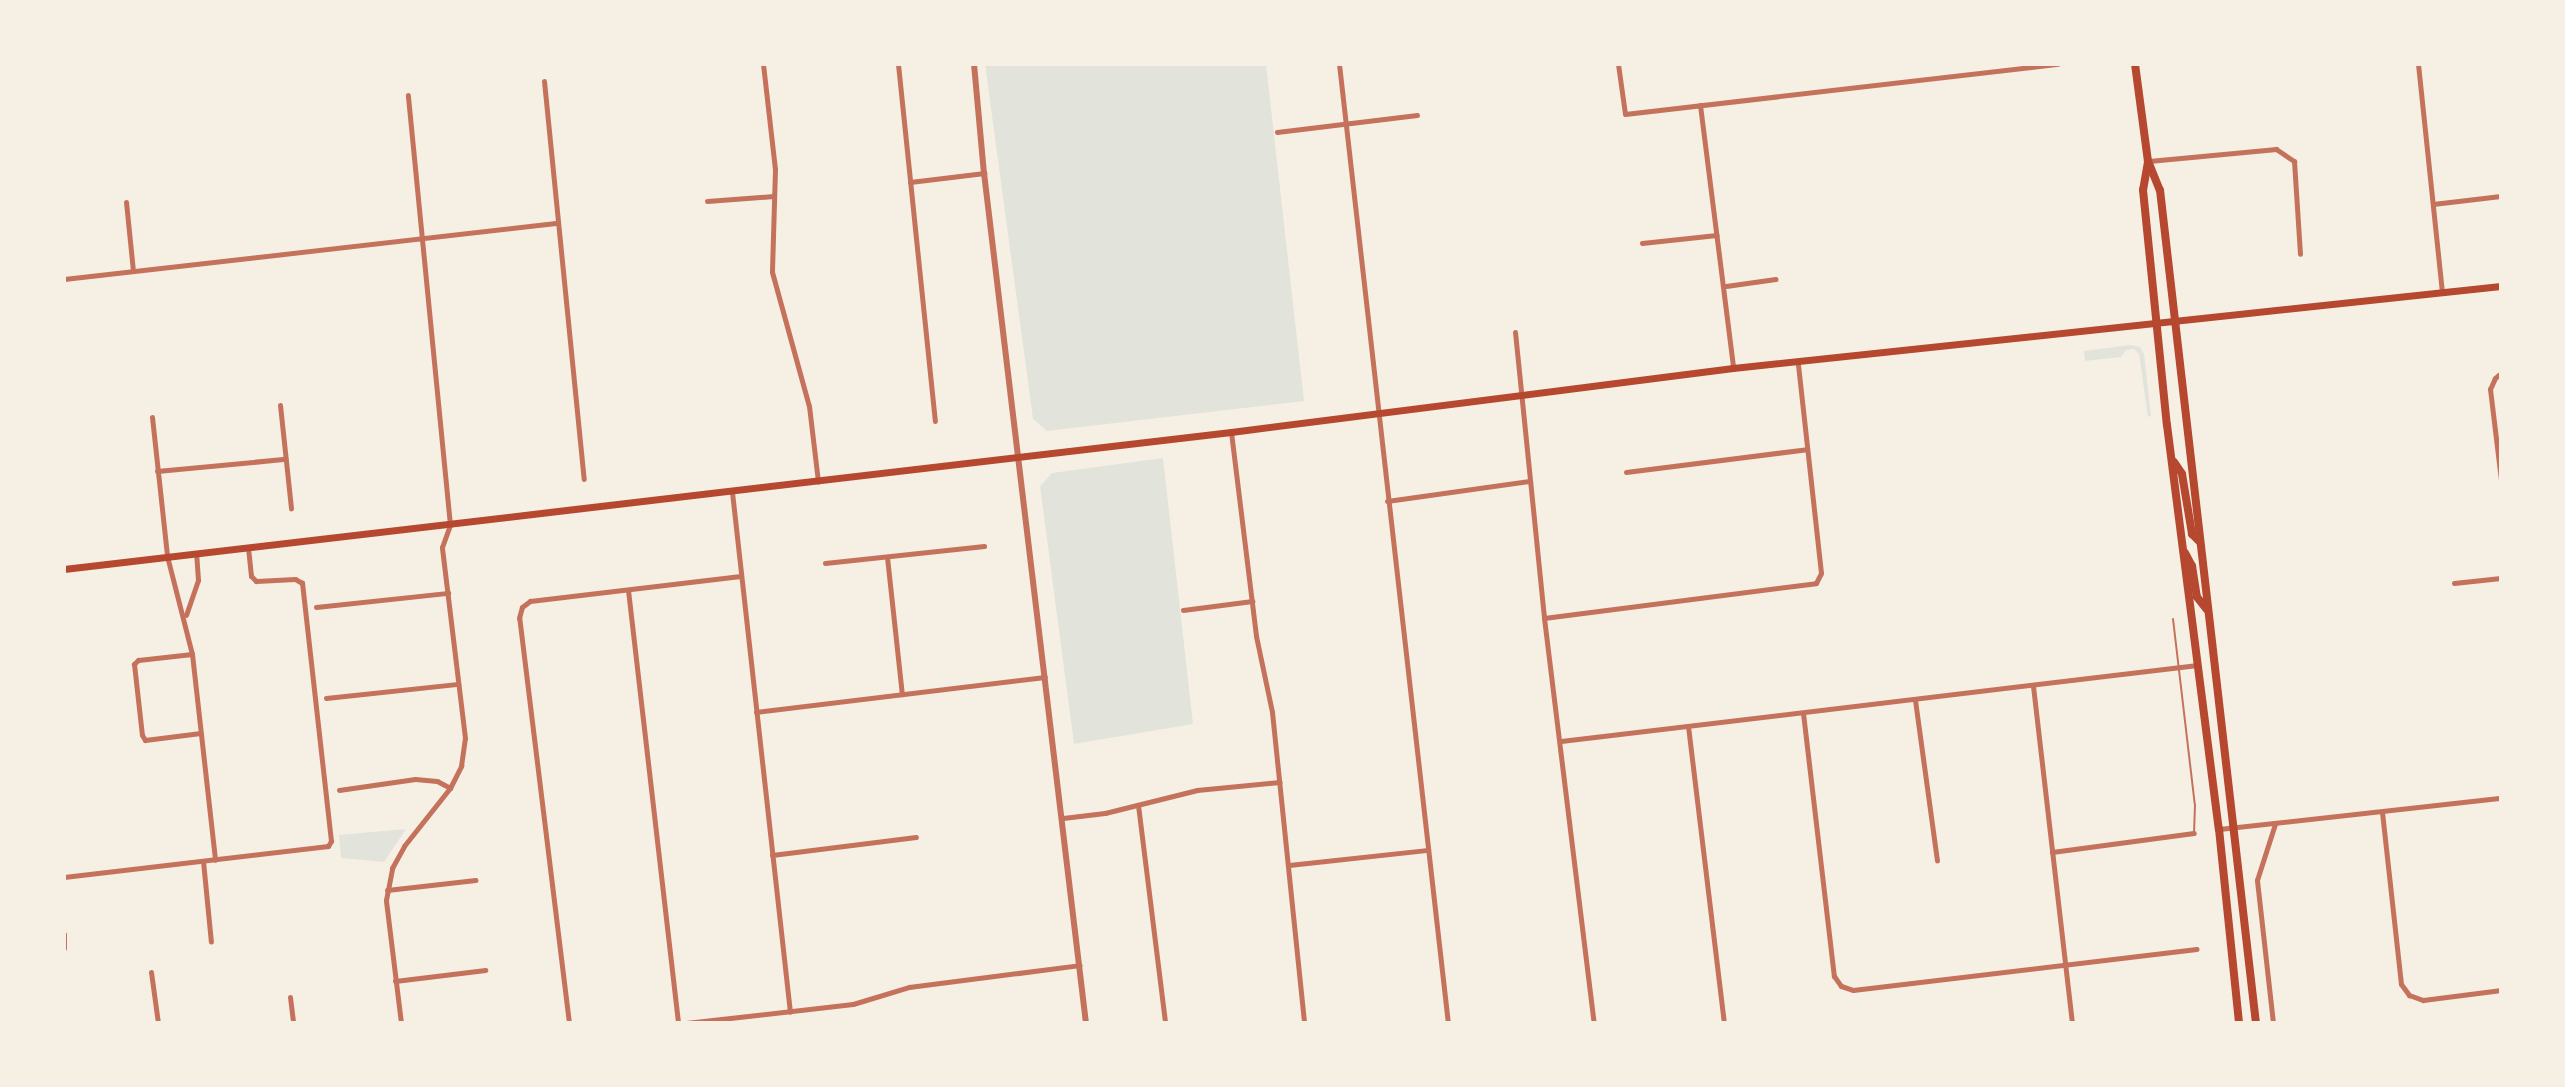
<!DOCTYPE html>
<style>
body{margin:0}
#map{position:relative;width:2565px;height:1087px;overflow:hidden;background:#f6efe4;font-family:"Titillium Web",sans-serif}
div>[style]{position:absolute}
.green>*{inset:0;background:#e2e4dc}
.service>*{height:2px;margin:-1px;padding:0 1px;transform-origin:1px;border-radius:1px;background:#c5725c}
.minor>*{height:5px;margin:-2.5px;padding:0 2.5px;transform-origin:2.5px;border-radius:2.5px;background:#c5725c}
.tertiary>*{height:6px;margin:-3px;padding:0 3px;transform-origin:3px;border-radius:3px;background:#c5725c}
.secondary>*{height:7px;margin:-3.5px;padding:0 3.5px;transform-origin:3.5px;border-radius:3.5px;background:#b5482f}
.primary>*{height:8px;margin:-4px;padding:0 4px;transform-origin:4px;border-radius:4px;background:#b5482f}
span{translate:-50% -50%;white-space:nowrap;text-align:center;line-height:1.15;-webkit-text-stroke:6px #f6efe4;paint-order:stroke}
.frame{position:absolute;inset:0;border:66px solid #f6efe4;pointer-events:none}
</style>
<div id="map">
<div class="green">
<i style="clip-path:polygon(985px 64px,1266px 64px,1304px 401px,1047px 431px,1033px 419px)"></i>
<i style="clip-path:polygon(2130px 345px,2140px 347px,2144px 354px,2151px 416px,2148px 417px,2139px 354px,2134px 349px,2126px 350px,2121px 357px,2085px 361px,2084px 351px)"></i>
<i style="clip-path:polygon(1163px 458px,1193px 724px,1074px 744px,1040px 486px,1052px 473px)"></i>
<i style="clip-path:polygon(406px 829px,384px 862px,341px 858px,339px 835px)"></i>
</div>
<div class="service">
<i style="left:2173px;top:619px;width:187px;rotate:83.3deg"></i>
<i style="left:2195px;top:805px;width:27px;rotate:92deg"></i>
</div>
<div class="minor">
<i style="left:763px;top:64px;width:106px;rotate:83.5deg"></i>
<i style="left:775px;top:169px;width:103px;rotate:91.7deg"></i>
<i style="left:772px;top:272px;width:139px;rotate:74.6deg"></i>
<i style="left:809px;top:406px;width:76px;rotate:83.2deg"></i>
<i style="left:898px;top:64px;width:359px;rotate:84.1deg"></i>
<i style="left:1339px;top:64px;width:965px;rotate:83.52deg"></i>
<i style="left:1618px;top:64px;width:50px;rotate:82deg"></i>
<i style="left:1625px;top:114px;width:436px;rotate:-6.6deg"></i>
<i style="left:2418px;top:64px;width:229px;rotate:84deg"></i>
<i style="left:544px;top:81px;width:400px;rotate:84.3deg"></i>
<i style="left:1700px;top:105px;width:265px;rotate:82.8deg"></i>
<i style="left:1277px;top:132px;width:141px;rotate:-6.9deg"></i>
<i style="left:2149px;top:161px;width:128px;rotate:-5.4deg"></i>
<i style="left:2276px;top:149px;width:22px;rotate:34deg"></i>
<i style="left:2294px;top:161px;width:93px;rotate:86.3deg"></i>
<i style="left:910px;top:182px;width:75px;rotate:-6.9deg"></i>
<i style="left:707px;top:201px;width:67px;rotate:-4.3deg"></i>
<i style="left:126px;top:202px;width:69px;rotate:84.2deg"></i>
<i style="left:2433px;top:204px;width:68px;rotate:-6.7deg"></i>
<i style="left:1642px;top:243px;width:75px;rotate:-6.1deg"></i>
<i style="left:64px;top:279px;width:497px;rotate:-6.5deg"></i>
<i style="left:1726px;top:286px;width:50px;rotate:-8deg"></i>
<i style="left:1515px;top:332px;width:287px;rotate:84.2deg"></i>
<i style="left:1544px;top:618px;width:408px;rotate:83deg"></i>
<i style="left:2501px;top:373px;width:8px;rotate:140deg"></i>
<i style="left:2495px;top:378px;width:12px;rotate:114deg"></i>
<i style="left:2490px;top:389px;width:92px;rotate:83.1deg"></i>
<i style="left:280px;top:405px;width:104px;rotate:83.9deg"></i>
<i style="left:152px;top:417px;width:140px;rotate:83.8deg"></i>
<i style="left:167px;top:556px;width:101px;rotate:75.7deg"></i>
<i style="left:192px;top:654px;width:207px;rotate:83.6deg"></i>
<i style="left:1231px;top:432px;width:206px;rotate:83deg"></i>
<i style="left:1256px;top:636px;width:78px;rotate:78.1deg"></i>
<i style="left:1272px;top:712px;width:313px;rotate:84.1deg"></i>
<i style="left:157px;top:471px;width:129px;rotate:-5.4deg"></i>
<i style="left:1626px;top:472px;width:182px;rotate:-7.2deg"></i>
<i style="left:732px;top:492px;width:523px;rotate:83.64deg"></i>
<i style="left:1387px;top:501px;width:144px;rotate:-8deg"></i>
<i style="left:887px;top:557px;width:138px;rotate:83.8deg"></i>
<i style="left:825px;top:563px;width:160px;rotate:-6.1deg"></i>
<i style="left:2454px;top:583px;width:47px;rotate:-6.1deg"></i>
<i style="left:628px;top:590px;width:436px;rotate:83.4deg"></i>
<i style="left:316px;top:607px;width:133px;rotate:-6.1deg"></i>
<i style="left:1183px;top:610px;width:70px;rotate:-7.4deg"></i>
<i style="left:186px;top:615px;width:37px;rotate:-71deg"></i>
<i style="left:198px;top:580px;width:27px;rotate:-94deg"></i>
<i style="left:1544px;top:618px;width:274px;rotate:-7.3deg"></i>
<i style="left:1816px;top:583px;width:11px;rotate:-63deg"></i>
<i style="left:1821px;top:573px;width:211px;rotate:-96.3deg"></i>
<i style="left:192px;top:654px;width:54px;rotate:173.7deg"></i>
<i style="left:138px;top:660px;width:6px;rotate:135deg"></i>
<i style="left:134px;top:664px;width:71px;rotate:83.6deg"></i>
<i style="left:142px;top:735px;width:6px;rotate:59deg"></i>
<i style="left:145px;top:740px;width:56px;rotate:-7.1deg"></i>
<i style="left:2033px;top:686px;width:339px;rotate:83.4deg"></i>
<i style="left:326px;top:698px;width:133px;rotate:-6.1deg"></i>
<i style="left:1915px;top:700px;width:162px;rotate:82.2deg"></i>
<i style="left:756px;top:712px;width:291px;rotate:-6.9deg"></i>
<i style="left:1803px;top:713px;width:265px;rotate:83.3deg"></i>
<i style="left:1834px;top:976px;width:12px;rotate:55deg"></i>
<i style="left:1841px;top:986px;width:13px;rotate:18deg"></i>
<i style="left:1853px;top:990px;width:346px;rotate:-6.8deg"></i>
<i style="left:1688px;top:726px;width:299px;rotate:83.1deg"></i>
<i style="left:1561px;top:741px;width:641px;rotate:-6.81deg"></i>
<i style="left:339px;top:790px;width:77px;rotate:-8.2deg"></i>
<i style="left:415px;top:779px;width:22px;rotate:5deg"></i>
<i style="left:437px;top:781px;width:15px;rotate:28deg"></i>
<i style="left:1138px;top:805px;width:220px;rotate:82.9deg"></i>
<i style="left:2382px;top:812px;width:173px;rotate:83.7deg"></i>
<i style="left:2401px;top:984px;width:14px;rotate:54deg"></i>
<i style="left:2409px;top:995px;width:15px;rotate:20deg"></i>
<i style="left:2423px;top:1000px;width:79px;rotate:-7.3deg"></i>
<i style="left:1063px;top:818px;width:42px;rotate:-6.8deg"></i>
<i style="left:1105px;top:813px;width:95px;rotate:-14deg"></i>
<i style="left:1197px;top:790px;width:83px;rotate:-5.5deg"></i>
<i style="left:2219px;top:829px;width:284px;rotate:-6.3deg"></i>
<i style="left:2052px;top:852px;width:143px;rotate:-7.6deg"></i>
<i style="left:772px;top:855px;width:145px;rotate:-7.1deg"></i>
<i style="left:203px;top:861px;width:81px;rotate:84.4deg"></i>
<i style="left:1289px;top:865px;width:140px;rotate:-6.2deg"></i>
<i style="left:64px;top:877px;width:266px;rotate:-6.7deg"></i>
<i style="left:328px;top:846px;width:6px;rotate:-59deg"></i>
<i style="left:331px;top:841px;width:260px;rotate:-96.4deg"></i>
<i style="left:302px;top:583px;width:8px;rotate:-150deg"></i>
<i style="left:295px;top:579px;width:39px;rotate:177deg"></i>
<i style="left:256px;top:581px;width:7px;rotate:-135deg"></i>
<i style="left:251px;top:576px;width:29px;rotate:-96deg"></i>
<i style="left:387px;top:890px;width:89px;rotate:-6.5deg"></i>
<i style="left:64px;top:934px;width:14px;rotate:90deg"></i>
<i style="left:151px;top:972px;width:51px;rotate:82.2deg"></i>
<i style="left:395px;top:981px;width:91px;rotate:-7deg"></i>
<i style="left:290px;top:997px;width:26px;rotate:83deg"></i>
<i style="left:401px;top:1023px;width:124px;rotate:-97deg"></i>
<i style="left:386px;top:900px;width:33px;rotate:-79deg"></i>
<i style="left:392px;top:868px;width:25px;rotate:-61deg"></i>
<i style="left:404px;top:846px;width:74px;rotate:-51.6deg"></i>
<i style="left:450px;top:788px;width:25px;rotate:-63deg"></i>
<i style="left:461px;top:766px;width:28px;rotate:-82deg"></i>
<i style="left:465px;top:738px;width:192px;rotate:-96.9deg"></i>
<i style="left:442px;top:547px;width:23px;rotate:-70deg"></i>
<i style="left:450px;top:525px;width:432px;rotate:-95.6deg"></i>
<i style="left:569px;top:1023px;width:408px;rotate:-97deg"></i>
<i style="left:519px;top:618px;width:11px;rotate:-75deg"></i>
<i style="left:522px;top:607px;width:10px;rotate:-37deg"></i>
<i style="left:530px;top:601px;width:212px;rotate:-6.8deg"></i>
<i style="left:686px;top:1023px;width:168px;rotate:-6.5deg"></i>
<i style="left:853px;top:1004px;width:59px;rotate:-16.9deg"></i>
<i style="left:909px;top:987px;width:172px;rotate:-7.3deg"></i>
<i style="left:2273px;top:1023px;width:144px;rotate:-96.4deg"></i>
<i style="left:2257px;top:880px;width:59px;rotate:-72.2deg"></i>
</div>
<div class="tertiary">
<i style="left:974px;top:64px;width:109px;rotate:84.8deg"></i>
<i style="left:984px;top:173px;width:856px;rotate:83.16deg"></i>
</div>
<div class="secondary">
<i style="left:64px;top:569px;width:1175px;rotate:-6.7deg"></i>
<i style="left:1231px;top:432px;width:506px;rotate:-7.27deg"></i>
<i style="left:1733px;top:368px;width:772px;rotate:-6.09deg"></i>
</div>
<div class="primary">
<i style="left:2135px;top:64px;width:98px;rotate:82.4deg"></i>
<i style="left:2148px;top:161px;width:31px;rotate:68deg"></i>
<i style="left:2160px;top:190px;width:839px;rotate:83.43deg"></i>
<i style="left:2148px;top:162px;width:28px;rotate:100deg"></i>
<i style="left:2143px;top:190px;width:236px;rotate:84.2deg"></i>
<i style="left:2167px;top:425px;width:407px;rotate:82.7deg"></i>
<i style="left:2219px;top:829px;width:195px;rotate:84.1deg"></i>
<i style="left:2174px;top:462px;width:14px;rotate:56deg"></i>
<i style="left:2182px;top:474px;width:61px;rotate:80.5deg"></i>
<i style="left:2192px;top:534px;width:10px;rotate:45deg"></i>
<i style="left:2185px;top:553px;width:15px;rotate:62deg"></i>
<i style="left:2192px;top:566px;width:31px;rotate:81deg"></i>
<i style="left:2197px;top:597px;width:16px;rotate:52deg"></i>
</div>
<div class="frame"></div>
</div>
